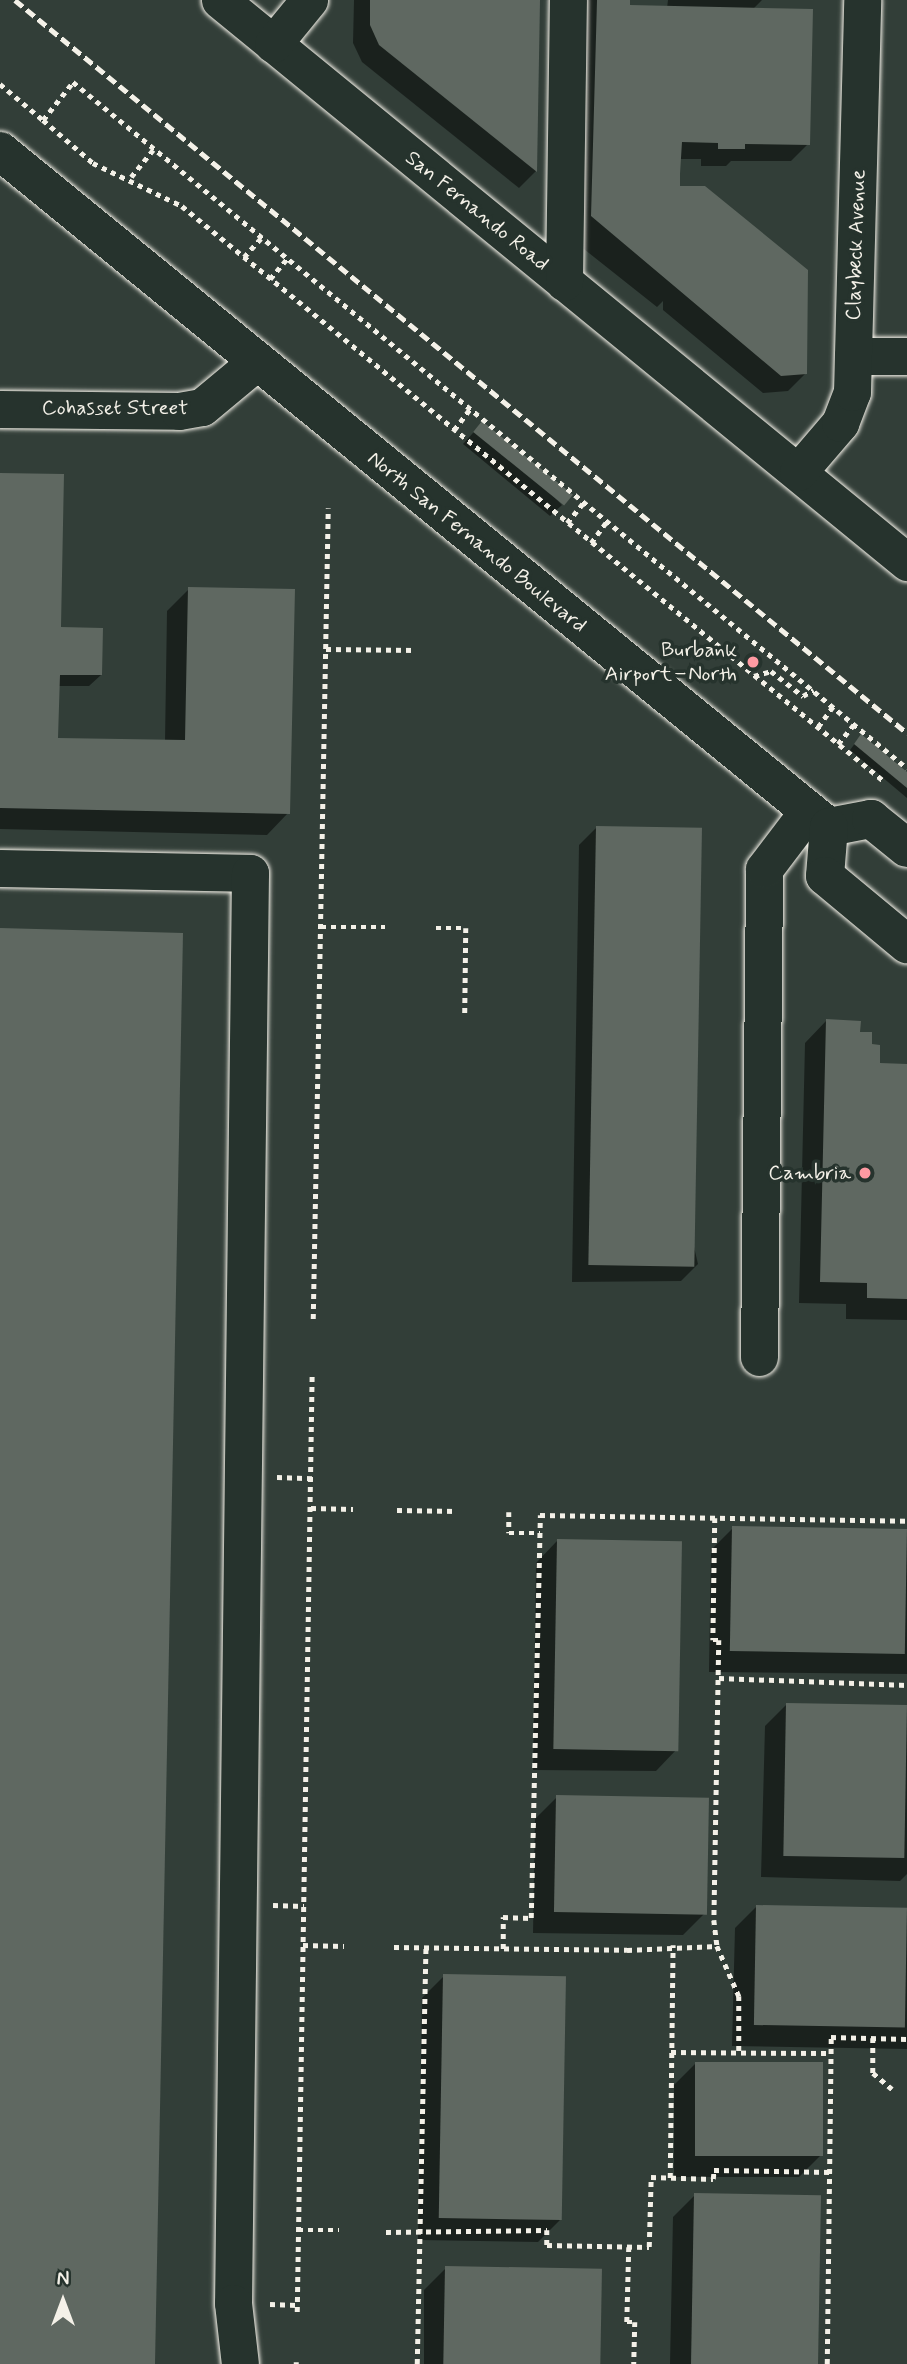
<!DOCTYPE html>
<meta charset="utf-8">
<style>
body{margin:0}
#map{position:relative;width:907px;height:2364px;overflow:hidden;background:#323e38;font-family:Mynerve,sans-serif}
div>[style]{position:absolute}
.shadow>*{inset:0;background:#0007}
.building>*{inset:0;background:#5f6861;transform-origin:0 0}
.path>*{height:4.5px;margin-top:-2.25px;transform-origin:0;background:repeating-linear-gradient(90deg,#f4f1e8 0 5px,transparent 0 10px)}
.roads{filter:drop-shadow(0 0 2px #f4f1e8) drop-shadow(0 0 2px #f4f1e8)}
.minor>*{height:37px;margin:-18.5px;padding:0 18.5px;transform-origin:18.5px;border-radius:18.5px;background:#26332d}
.major>*{height:38px;margin:-19px;padding:0 19px;transform-origin:19px;border-radius:19px;background:#26332d}
.rail>*{height:5px;margin-top:-2.5px;transform-origin:0;background:repeating-linear-gradient(90deg,#f4f1e8 0 10px,transparent 0 15px)}
.dots>*{width:19px;height:19px;translate:-50% -50%;box-sizing:border-box;border:4px solid #26332d;border-radius:50%}
span{translate:-50% -50%;white-space:nowrap;text-align:center;line-height:1.15;-webkit-text-stroke:7px #26332d;paint-order:stroke}
.street-label{font-size:21px;color:#f4f1e8}
.poi-label{font-size:21px;color:#f4f1e8}
.right{translate:-100% -50%;text-align:right}
.north{position:absolute;left:28px;top:2266px;width:70px;height:70px;-webkit-text-stroke:5px #26332d;paint-order:stroke;rotate:0deg;font-size:19px;font-weight:700;line-height:28px;text-align:center;color:#f4f1e8}
.north::after{content:'';display:block;margin:auto;width:24px;height:32px;background:#f4f1e8;clip-path:polygon(50% 0,100% 100%,50% 72%,0 100%)}
</style>
<div id="map">
<div class="shadow">
<i style="clip-path:polygon(354px 0,539px 0,536px 171px,519px 188px,362px 62px,353px 43px)"></i>
<i style="clip-path:polygon(586px 0,628px 0,625px 7px,667px 8px,668px 0,762px 0,752px 10px,808px 144px,791px 161px,731px 161px,726px 166px,701px 166px,701px 159px,680px 159px,679px 190px,805px 374px,788px 391px,763px 393px,663px 310px,663px 301px,657px 307px,570px 238px)"></i>
<i style="clip-path:polygon(482px 423px,562px 505px,550px 516px,463px 444px)"></i>
<i style="clip-path:polygon(0 475px,58px 631px,101px 675px,89px 686px,57px 686px,56px 739px,165px 741px,167px 611px,189px 589px,288px 813px,267px 835px,0 829px)"></i>
<i style="clip-path:polygon(856px 742px,907px 774px,907px 798px,850px 750px)"></i>
<i style="clip-path:polygon(597px 827px,698px 1264px,681px 1281px,572px 1282px,579px 845px)"></i>
<i style="clip-path:polygon(826px 1021px,859px 1034px,878px 1065px,907px 1066px,907px 1320px,846px 1319px,846px 1304px,799px 1303px,805px 1043px)"></i>
<i style="clip-path:polygon(733px 1528px,907px 1530px,907px 1674px,709px 1672px,711px 1550px)"></i>
<i style="clip-path:polygon(557px 1541px,677px 1749px,656px 1771px,533px 1770px,536px 1563px)"></i>
<i style="clip-path:polygon(787px 1704px,907px 1708px,907px 1874px,900px 1881px,761px 1877px,765px 1726px)"></i>
<i style="clip-path:polygon(557px 1797px,705px 1913px,683px 1935px,533px 1933px,535px 1819px)"></i>
<i style="clip-path:polygon(756px 1907px,907px 1910px,907px 2049px,732px 2046px,735px 1928px)"></i>
<i style="clip-path:polygon(444px 1976px,560px 2220px,538px 2242px,418px 2240px,422px 1998px)"></i>
<i style="clip-path:polygon(696px 2063px,820px 2156px,799px 2177px,674px 2177px,674px 2085px)"></i>
<i style="clip-path:polygon(695px 2195px,815px 2364px,670px 2364px,673px 2217px)"></i>
<i style="clip-path:polygon(446px 2268px,599px 2364px,424px 2364px,424px 2290px)"></i>
</div>
<div class="building">
<i style="clip-path:polygon(370px 0,540px 0,537px 172px,379px 45px,370px 25px)"></i>
<i style="clip-path:polygon(597px 0,630px 0,630px 5px,813px 9px,810px 145px,745px 144px,745px 149px,718px 149px,718px 143px,682px 142px,680px 174px,680px 186px,705px 186px,808px 270px,807px 374px,781px 376px,591px 216px)"></i>
<i style="left:482px;top:421px;width:117px;height:14px;rotate:39deg"></i>
<i style="clip-path:polygon(0 473px,64px 474px,61px 627px,103px 628px,102px 675px,60px 675px,58px 738px,185px 740px,188px 587px,295px 589px,290px 814px,0 808px)"></i>
<i style="clip-path:polygon(861px 734px,907px 772px,907px 788px,854px 744px)"></i>
<i style="left:596px;top:826px;width:106px;height:439px;rotate:1deg"></i>
<i style="clip-path:polygon(0 928px,183px 933px,155px 2364px,0 2364px)"></i>
<i style="clip-path:polygon(826px 1019px,861px 1021px,860px 1032px,872px 1032px,872px 1044px,880px 1045px,880px 1063px,907px 1064px,907px 1299px,867px 1298px,867px 1283px,820px 1282px)"></i>
<i style="left:732px;top:1526px;width:175px;height:125px;rotate:1deg"></i>
<i style="left:557px;top:1539px;width:125px;height:210px;rotate:1deg"></i>
<i style="left:786px;top:1703px;width:121px;height:153px;rotate:1deg"></i>
<i style="left:556px;top:1795px;width:153px;height:117px;rotate:1deg"></i>
<i style="left:756px;top:1905px;width:151px;height:120px;rotate:1deg"></i>
<i style="left:443px;top:1974px;width:123px;height:244px;rotate:1deg"></i>
<i style="left:695px;top:2062px;width:128px;height:94px"></i>
<i style="left:694px;top:2193px;width:127px;height:171px;rotate:1deg"></i>
<i style="left:445px;top:2266px;width:157px;height:98px;rotate:1deg"></i>
</div>
<div class="path">
<i style="left:0;top:84px;width:56px;rotate:39.9deg"></i>
<i style="left:43px;top:120px;width:48px;rotate:-51.7deg"></i>
<i style="left:73px;top:82px;width:1080px;rotate:39.44deg"></i>
<i style="left:43px;top:120px;width:66px;rotate:40.7deg"></i>
<i style="left:93px;top:163px;width:99px;rotate:25.8deg"></i>
<i style="left:182px;top:206px;width:909px;rotate:39.33deg"></i>
<i style="left:131px;top:177px;width:35px;rotate:-51deg"></i>
<i style="left:244px;top:257px;width:25px;rotate:-48deg"></i>
<i style="left:270px;top:279px;width:26px;rotate:-50deg"></i>
<i style="left:454px;top:430px;width:26px;rotate:-53deg"></i>
<i style="left:567px;top:523px;width:27px;rotate:-51deg"></i>
<i style="left:591px;top:543px;width:26px;rotate:-54deg"></i>
<i style="left:326px;top:649px;width:90px;rotate:0.6deg"></i>
<i style="left:754px;top:676px;width:18px;rotate:-16deg"></i>
<i style="left:771px;top:671px;width:41px;rotate:38deg"></i>
<i style="left:803px;top:696px;width:12px;rotate:-31deg"></i>
<i style="left:818px;top:727px;width:26px;rotate:-54deg"></i>
<i style="left:838px;top:744px;width:26px;rotate:-51deg"></i>
<i style="left:321px;top:927px;width:64px"></i>
<i style="left:436px;top:928px;width:30px"></i>
<i style="left:466px;top:928px;width:85px;rotate:90.7deg"></i>
<i style="left:313px;top:1319px;width:811px;rotate:-88.94deg"></i>
<i style="left:277px;top:1477px;width:35px;rotate:2deg"></i>
<i style="left:311px;top:1508px;width:42px;rotate:1.4deg"></i>
<i style="left:397px;top:1510px;width:60px;rotate:1deg"></i>
<i style="left:509px;top:1512px;width:21px;rotate:90deg"></i>
<i style="left:509px;top:1533px;width:31px"></i>
<i style="left:715px;top:1518px;width:122px;rotate:90.9deg"></i>
<i style="left:713px;top:1640px;width:6px"></i>
<i style="left:719px;top:1640px;width:280px;rotate:91deg"></i>
<i style="left:714px;top:1920px;width:26px;rotate:83deg"></i>
<i style="left:717px;top:1946px;width:55px;rotate:66.3deg"></i>
<i style="left:739px;top:1996px;width:57px;rotate:90deg"></i>
<i style="left:719px;top:1678px;width:188px;rotate:2.1deg"></i>
<i style="left:273px;top:1905px;width:31px;rotate:2deg"></i>
<i style="left:303px;top:1945px;width:41px;rotate:1.4deg"></i>
<i style="left:394px;top:1947px;width:233px;rotate:0.7deg"></i>
<i style="left:627px;top:1950px;width:90px;rotate:-2.5deg"></i>
<i style="left:503px;top:1949px;width:32px;rotate:-90deg"></i>
<i style="left:503px;top:1917px;width:28px;rotate:2deg"></i>
<i style="left:531px;top:1918px;width:403px;rotate:-88.7deg"></i>
<i style="left:540px;top:1515px;width:367px;rotate:0.9deg"></i>
<i style="left:873px;top:2038px;width:35px;rotate:90deg"></i>
<i style="left:873px;top:2073px;width:25px;rotate:40deg"></i>
<i style="left:671px;top:2052px;width:160px;rotate:0.4deg"></i>
<i style="left:670px;top:2178px;width:233px;rotate:-89.3deg"></i>
<i style="left:298px;top:2230px;width:41px"></i>
<i style="left:386px;top:2232px;width:161px;rotate:-0.7deg"></i>
<i style="left:547px;top:2230px;width:15px;rotate:90deg"></i>
<i style="left:547px;top:2245px;width:102px;rotate:1.1deg"></i>
<i style="left:649px;top:2247px;width:70px;rotate:-88.4deg"></i>
<i style="left:651px;top:2177px;width:62px;rotate:1.8deg"></i>
<i style="left:713px;top:2179px;width:9px;rotate:-84deg"></i>
<i style="left:714px;top:2170px;width:116px;rotate:1deg"></i>
<i style="left:629px;top:2247px;width:75px;rotate:91.5deg"></i>
<i style="left:627px;top:2322px;width:8px"></i>
<i style="left:635px;top:2322px;width:42px;rotate:91.4deg"></i>
<i style="left:270px;top:2304px;width:27px;rotate:2deg"></i>
<i style="left:297px;top:2312px;width:940px;rotate:-89.09deg"></i>
<i style="left:296px;top:2364px;width:2px;rotate:-90deg"></i>
<i style="left:417px;top:2364px;width:417px;rotate:-88.8deg"></i>
<i style="left:827px;top:2364px;width:327px;rotate:-89.3deg"></i>
<i style="left:831px;top:2037px;width:76px;rotate:1.5deg"></i>
</div>
<div class="roads">
<div class="minor">
<i style="left:220px;top:0;width:888px;rotate:39.28deg"></i>
<i style="left:273px;top:44px;width:57px;rotate:-50.7deg"></i>
<i style="left:564px;top:282px;width:282px;rotate:-89.2deg"></i>
<i style="left:853px;top:356px;width:54px"></i>
<i style="left:0;top:409px;width:179px;rotate:0.6deg"></i>
<i style="left:179px;top:411px;width:23px;rotate:-10deg"></i>
<i style="left:202px;top:407px;width:70px;rotate:-39.8deg"></i>
<i style="left:798px;top:472px;width:65px;rotate:-49.4deg"></i>
<i style="left:840px;top:423px;width:33px;rotate:-69deg"></i>
<i style="left:852px;top:392px;width:392px;rotate:-88.5deg"></i>
<i style="left:0;top:868px;width:250px;rotate:1.1deg"></i>
<i style="left:250px;top:873px;width:1430px;rotate:90.68deg"></i>
<i style="left:233px;top:2303px;width:61px;rotate:83.5deg"></i>
<i style="left:759px;top:1357px;width:488px;rotate:-89.4deg"></i>
<i style="left:764px;top:869px;width:73px;rotate:-52.8deg"></i>
</div>
<div class="major">
<i style="left:0;top:151px;width:1070px;rotate:39.2deg"></i>
<i style="left:829px;top:827px;width:43px;rotate:-10.8deg"></i>
<i style="left:871px;top:819px;width:46px;rotate:38.9deg"></i>
<i style="left:829px;top:827px;width:49px;rotate:94.7deg"></i>
<i style="left:825px;top:876px;width:107px;rotate:39.7deg"></i>
</div>
</div>
<div class="rail">
<i style="left:15px;top:0;width:1155px;rotate:39.41deg"></i>
</div>
<div class="dots">
<i style="left:753px;top:662px;background:#ff9aa2"></i>
<i style="left:865px;top:1173px;background:#ff9aa2"></i>
</div>
<div class="street-label">
<span style="left:477px;top:211px;rotate:39deg">San Fernando Road</span>
<span style="left:856px;top:245px;rotate:-88deg">Claybeck Avenue</span>
<span style="left:115px;top:408px">Cohasset Street</span>
<span style="left:477px;top:542px;rotate:39deg">North San Fernando Boulevard</span>
</div>
<div class="poi-label">
<span class="right" style="left:737px;top:662px">Burbank<br>Airport–North</span>
<span class="right" style="left:851px;top:1173px">Cambria</span>
</div>
<div class="north">N</div>
</div>
